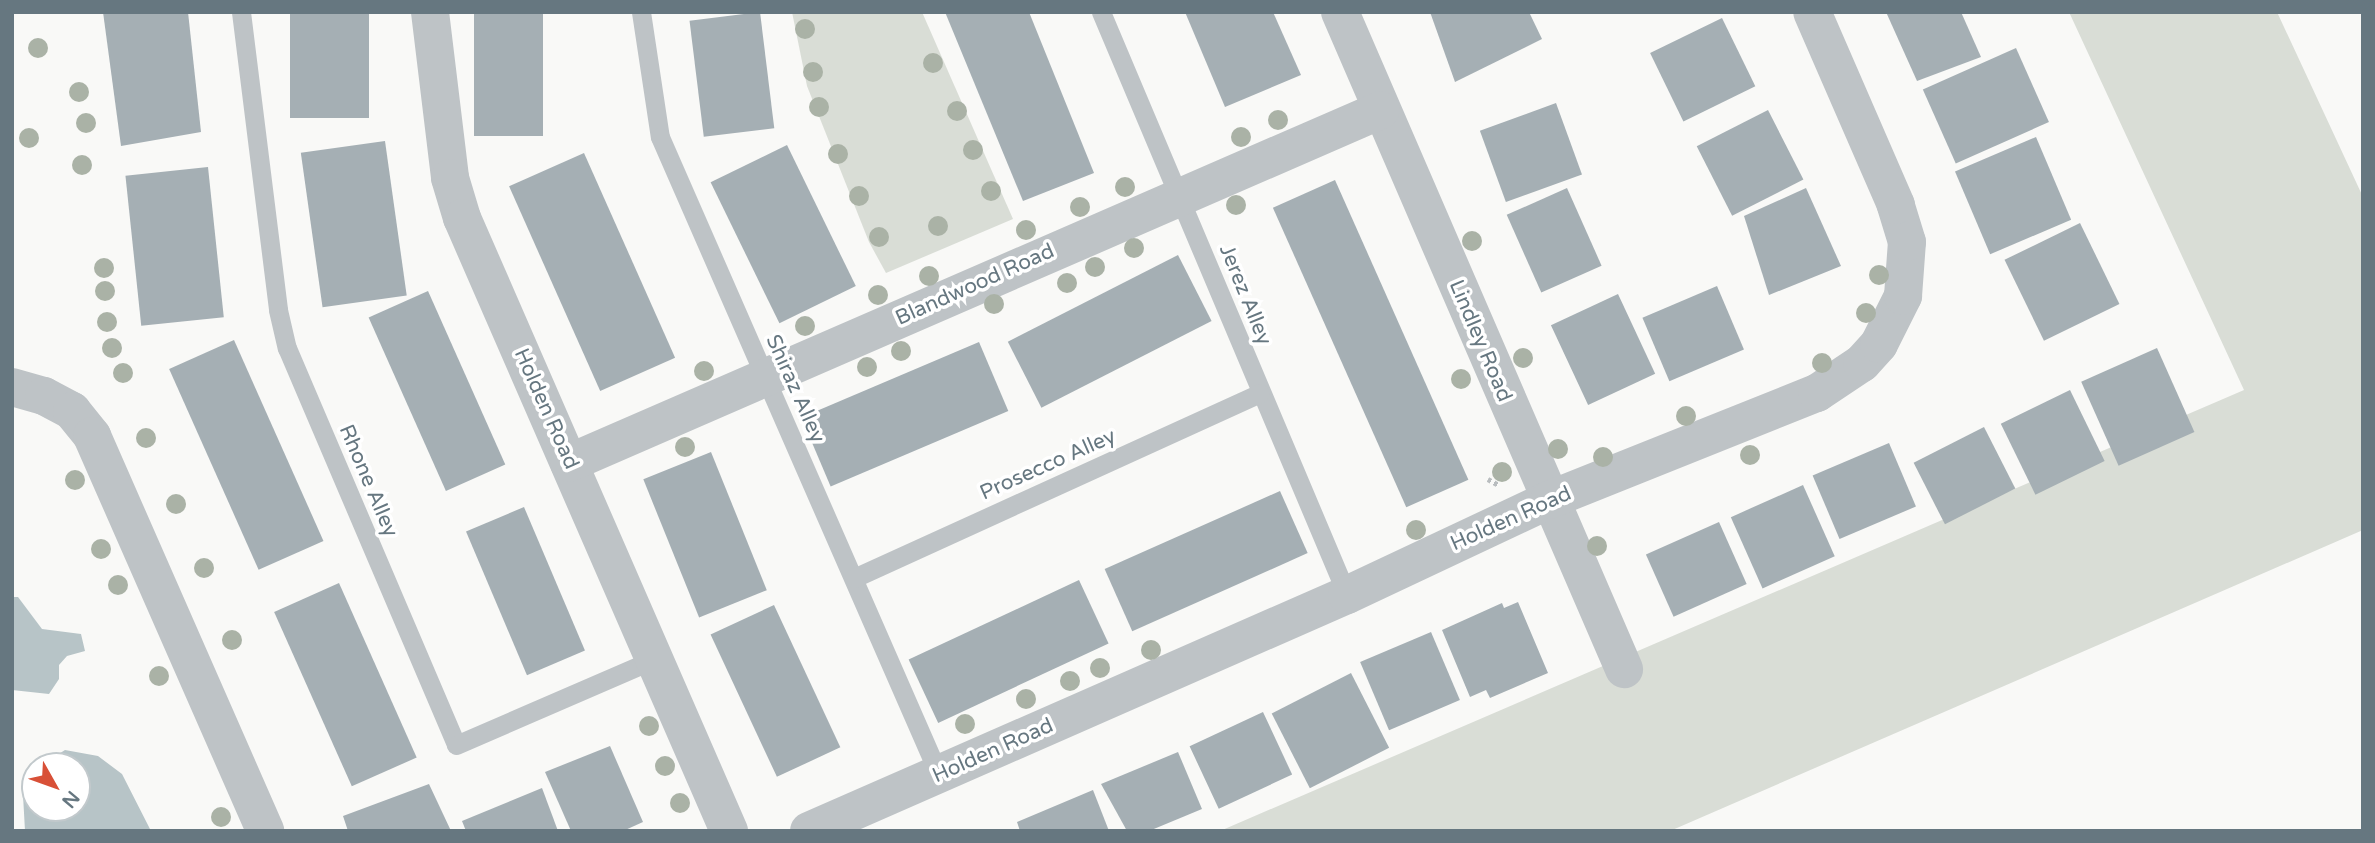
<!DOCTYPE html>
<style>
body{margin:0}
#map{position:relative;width:2375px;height:843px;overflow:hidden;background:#f9f9f7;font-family:"Varela Round",sans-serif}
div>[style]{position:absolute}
.green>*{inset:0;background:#d9ddd6}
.water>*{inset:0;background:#b7c4c7}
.building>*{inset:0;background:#a5afb4;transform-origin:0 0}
.path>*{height:4.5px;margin-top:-2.25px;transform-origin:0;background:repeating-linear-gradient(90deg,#b9bdbf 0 3.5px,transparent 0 7px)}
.lane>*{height:19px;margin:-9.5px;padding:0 9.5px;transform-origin:9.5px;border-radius:9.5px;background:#bec3c6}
.street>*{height:38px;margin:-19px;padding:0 19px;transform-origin:19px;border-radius:19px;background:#bec3c6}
.trees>*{width:20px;height:20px;margin:-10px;border-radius:50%;background:#aab2a6}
span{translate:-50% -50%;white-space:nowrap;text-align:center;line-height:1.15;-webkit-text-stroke:7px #fff;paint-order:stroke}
.street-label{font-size:21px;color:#667780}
.frame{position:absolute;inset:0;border:14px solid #667780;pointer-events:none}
.north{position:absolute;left:21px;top:752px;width:70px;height:70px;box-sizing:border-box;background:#fff;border:2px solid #c2c9cc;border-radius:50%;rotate:130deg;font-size:19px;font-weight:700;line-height:28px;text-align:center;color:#667780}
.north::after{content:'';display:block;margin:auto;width:24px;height:32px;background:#d85037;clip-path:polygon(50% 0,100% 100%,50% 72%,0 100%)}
</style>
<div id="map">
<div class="green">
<i style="clip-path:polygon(792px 12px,922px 12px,1013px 219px,886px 273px,869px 242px,807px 86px)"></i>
<i style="clip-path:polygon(2069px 12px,2277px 12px,2363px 197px,2363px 530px,1670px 831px,1220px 831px,2244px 390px)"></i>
</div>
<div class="water">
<i style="clip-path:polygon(12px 597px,18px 597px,42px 629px,81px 634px,85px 651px,67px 656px,59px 665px,59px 679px,49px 694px,12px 690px)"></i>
<i style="clip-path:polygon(65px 750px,98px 756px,122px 774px,151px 831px,25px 831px,23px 795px,35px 769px,35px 808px,77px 808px,77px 766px,40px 766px)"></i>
</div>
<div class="building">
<i style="clip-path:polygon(103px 12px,188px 12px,201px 132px,121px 146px)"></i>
<i style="left:290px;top:12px;width:79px;height:106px"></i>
<i style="left:474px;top:12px;width:69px;height:124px"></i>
<i style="left:760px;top:12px;width:117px;height:71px;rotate:83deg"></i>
<i style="clip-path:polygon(945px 12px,1029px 12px,1094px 173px,1023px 201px)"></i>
<i style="clip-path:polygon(1185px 12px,1273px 12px,1301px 75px,1225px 107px)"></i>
<i style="clip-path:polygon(1430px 12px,1529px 12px,1542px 39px,1455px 82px)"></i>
<i style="clip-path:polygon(1886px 12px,1961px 12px,1981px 57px,1917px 81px)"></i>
<i style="left:1722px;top:18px;width:76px;height:80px;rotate:64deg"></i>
<i style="left:2016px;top:48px;width:81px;height:102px;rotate:66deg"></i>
<i style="left:1556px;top:103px;width:76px;height:81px;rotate:70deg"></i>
<i style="left:1768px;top:110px;width:78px;height:80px;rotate:63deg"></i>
<i style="left:2036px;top:137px;width:90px;height:88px;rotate:67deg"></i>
<i style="left:385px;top:141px;width:156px;height:85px;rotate:82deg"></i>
<i style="left:787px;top:145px;width:157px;height:85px;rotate:64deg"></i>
<i style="left:584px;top:153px;width:224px;height:82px;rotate:66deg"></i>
<i style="left:208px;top:167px;width:151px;height:83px;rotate:84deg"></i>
<i style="left:1335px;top:180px;width:328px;height:68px;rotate:66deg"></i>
<i style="left:1567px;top:188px;width:85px;height:66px;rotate:66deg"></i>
<i style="clip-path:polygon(1806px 188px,1841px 266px,1769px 295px,1744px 216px)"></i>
<i style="left:2080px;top:223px;width:90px;height:84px;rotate:64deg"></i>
<i style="left:1178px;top:255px;width:74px;height:191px;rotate:63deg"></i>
<i style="left:1717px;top:286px;width:69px;height:81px;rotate:67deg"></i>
<i style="left:428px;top:291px;width:190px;height:65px;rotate:66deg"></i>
<i style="left:1618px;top:294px;width:88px;height:74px;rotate:65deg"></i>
<i style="left:234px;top:340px;width:220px;height:71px;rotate:66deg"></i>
<i style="left:979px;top:342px;width:75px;height:193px;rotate:67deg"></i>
<i style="left:2157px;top:348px;width:92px;height:83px;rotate:66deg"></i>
<i style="left:2070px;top:390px;width:79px;height:77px;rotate:64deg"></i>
<i style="left:1984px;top:427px;width:69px;height:79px;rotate:63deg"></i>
<i style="left:1889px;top:443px;width:69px;height:83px;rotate:67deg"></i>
<i style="left:711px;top:452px;width:149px;height:73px;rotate:68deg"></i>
<i style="left:1803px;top:485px;width:78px;height:79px;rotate:66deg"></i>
<i style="left:1280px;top:491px;width:68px;height:192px;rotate:66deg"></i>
<i style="left:524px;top:507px;width:156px;height:63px;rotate:67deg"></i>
<i style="left:1719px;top:522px;width:68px;height:80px;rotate:66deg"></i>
<i style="left:1079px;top:580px;width:70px;height:188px;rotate:65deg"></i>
<i style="left:339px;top:583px;width:191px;height:71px;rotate:66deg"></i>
<i style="clip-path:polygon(1518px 602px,1548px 673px,1490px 698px,1486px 690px,1470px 697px,1442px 630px,1502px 603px,1504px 608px)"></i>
<i style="left:774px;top:605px;width:157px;height:70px;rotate:65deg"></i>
<i style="left:1431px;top:632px;width:74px;height:77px;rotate:67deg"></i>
<i style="left:1351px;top:673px;width:84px;height:89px;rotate:63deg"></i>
<i style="left:1263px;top:712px;width:69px;height:81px;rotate:65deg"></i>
<i style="clip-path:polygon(610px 746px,643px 822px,623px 831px,571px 831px,545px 772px)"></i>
<i style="clip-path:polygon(1178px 752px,1202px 809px,1149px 831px,1127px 831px,1101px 784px)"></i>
<i style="clip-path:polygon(429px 784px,451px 831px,348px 831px,343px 816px)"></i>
<i style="clip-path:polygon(542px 788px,558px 831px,466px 831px,462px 821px)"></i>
<i style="clip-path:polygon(1093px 790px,1109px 831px,1020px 831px,1017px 822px)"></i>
</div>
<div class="path">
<i style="left:1488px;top:479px;width:13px;rotate:29deg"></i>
</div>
<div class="lane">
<i style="left:241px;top:12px;width:300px;rotate:82.9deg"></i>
<i style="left:278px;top:310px;width:39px;rotate:77deg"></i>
<i style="left:287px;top:348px;width:431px;rotate:66.9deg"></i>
<i style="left:456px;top:745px;width:217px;rotate:-23.4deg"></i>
<i style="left:641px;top:12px;width:126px;rotate:81.4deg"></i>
<i style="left:660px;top:137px;width:696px;rotate:66.38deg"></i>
<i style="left:1101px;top:12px;width:633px;rotate:67.12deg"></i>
<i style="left:854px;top:578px;width:446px;rotate:-24.5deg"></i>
</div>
<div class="street">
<i style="left:430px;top:12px;width:167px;rotate:83.1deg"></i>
<i style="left:450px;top:178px;width:42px;rotate:73.3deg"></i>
<i style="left:462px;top:218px;width:669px;rotate:66.46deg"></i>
<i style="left:1340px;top:12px;width:716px;rotate:66.62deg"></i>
<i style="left:12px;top:387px;width:33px;rotate:16deg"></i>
<i style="left:44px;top:396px;width:32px;rotate:28deg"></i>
<i style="left:72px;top:411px;width:32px;rotate:51deg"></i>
<i style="left:92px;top:436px;width:431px;rotate:66.3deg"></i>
<i style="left:569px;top:463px;width:885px;rotate:-23.5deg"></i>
<i style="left:809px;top:831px;width:587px;rotate:-23.69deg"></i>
<i style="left:1347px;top:595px;width:223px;rotate:-25.2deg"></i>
<i style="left:1549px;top:500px;width:289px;rotate:-21.8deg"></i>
<i style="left:1817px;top:393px;width:54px;rotate:-33.7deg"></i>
<i style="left:1862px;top:363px;width:25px;rotate:-48deg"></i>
<i style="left:1879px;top:344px;width:54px;rotate:-63.4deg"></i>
<i style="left:1903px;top:296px;width:54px;rotate:-85.8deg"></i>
<i style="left:1907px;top:242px;width:39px;rotate:-107deg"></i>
<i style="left:1896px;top:205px;width:210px;rotate:-113.5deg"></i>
</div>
<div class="trees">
<i style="left:805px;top:29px"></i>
<i style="left:38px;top:48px"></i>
<i style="left:933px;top:63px"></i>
<i style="left:813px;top:72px"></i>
<i style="left:79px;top:92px"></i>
<i style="left:819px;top:107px"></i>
<i style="left:957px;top:111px"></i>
<i style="left:1278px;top:120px"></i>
<i style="left:86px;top:123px"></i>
<i style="left:1241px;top:137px"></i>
<i style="left:29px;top:138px"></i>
<i style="left:973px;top:150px"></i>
<i style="left:838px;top:154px"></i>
<i style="left:82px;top:165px"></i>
<i style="left:1125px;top:187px"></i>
<i style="left:991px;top:191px"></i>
<i style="left:859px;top:196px"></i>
<i style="left:1236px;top:205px"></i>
<i style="left:1080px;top:207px"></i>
<i style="left:938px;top:226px"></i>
<i style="left:1026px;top:230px"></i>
<i style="left:879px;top:237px"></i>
<i style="left:1472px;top:241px"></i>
<i style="left:1134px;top:248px"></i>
<i style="left:1095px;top:267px"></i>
<i style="left:104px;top:268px"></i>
<i style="left:1879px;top:275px"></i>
<i style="left:929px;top:276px"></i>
<i style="left:1067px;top:283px"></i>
<i style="left:105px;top:291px"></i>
<i style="left:878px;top:295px"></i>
<i style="left:994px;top:304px"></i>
<i style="left:1866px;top:313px"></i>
<i style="left:107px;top:322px"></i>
<i style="left:805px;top:326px"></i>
<i style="left:112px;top:348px"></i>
<i style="left:901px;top:351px"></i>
<i style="left:1523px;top:358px"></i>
<i style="left:1822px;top:363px"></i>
<i style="left:867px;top:367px"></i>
<i style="left:704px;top:371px"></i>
<i style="left:123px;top:373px"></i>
<i style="left:1461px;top:379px"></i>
<i style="left:1686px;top:416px"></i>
<i style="left:146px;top:438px"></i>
<i style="left:685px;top:447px"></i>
<i style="left:1558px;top:449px"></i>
<i style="left:1750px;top:455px"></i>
<i style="left:1603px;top:457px"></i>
<i style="left:1502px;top:472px"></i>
<i style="left:75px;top:480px"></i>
<i style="left:176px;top:504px"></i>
<i style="left:1416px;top:530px"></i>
<i style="left:1597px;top:546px"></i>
<i style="left:101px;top:549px"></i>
<i style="left:204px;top:568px"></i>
<i style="left:118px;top:585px"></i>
<i style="left:232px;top:640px"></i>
<i style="left:1151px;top:650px"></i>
<i style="left:1100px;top:668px"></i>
<i style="left:159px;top:676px"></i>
<i style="left:1070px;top:681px"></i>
<i style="left:1026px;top:699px"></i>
<i style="left:965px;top:724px"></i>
<i style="left:649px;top:726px"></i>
<i style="left:665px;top:766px"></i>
<i style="left:680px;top:803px"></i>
<i style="left:221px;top:817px"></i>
</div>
<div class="street-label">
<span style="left:975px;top:285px;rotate:-24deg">Blandwood Road</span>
<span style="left:1245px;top:295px;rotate:68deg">Jerez Alley</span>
<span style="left:1480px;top:341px;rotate:67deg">Lindley Road</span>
<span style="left:795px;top:389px;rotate:66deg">Shiraz Alley</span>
<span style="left:546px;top:409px;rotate:66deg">Holden Road</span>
<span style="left:1048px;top:465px;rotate:-24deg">Prosecco Alley</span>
<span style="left:368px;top:481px;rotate:67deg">Rhone Alley</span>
<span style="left:1511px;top:519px;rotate:-24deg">Holden Road</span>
<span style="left:993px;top:751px;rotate:-24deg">Holden Road</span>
</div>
<div class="frame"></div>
<div class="north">N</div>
</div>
